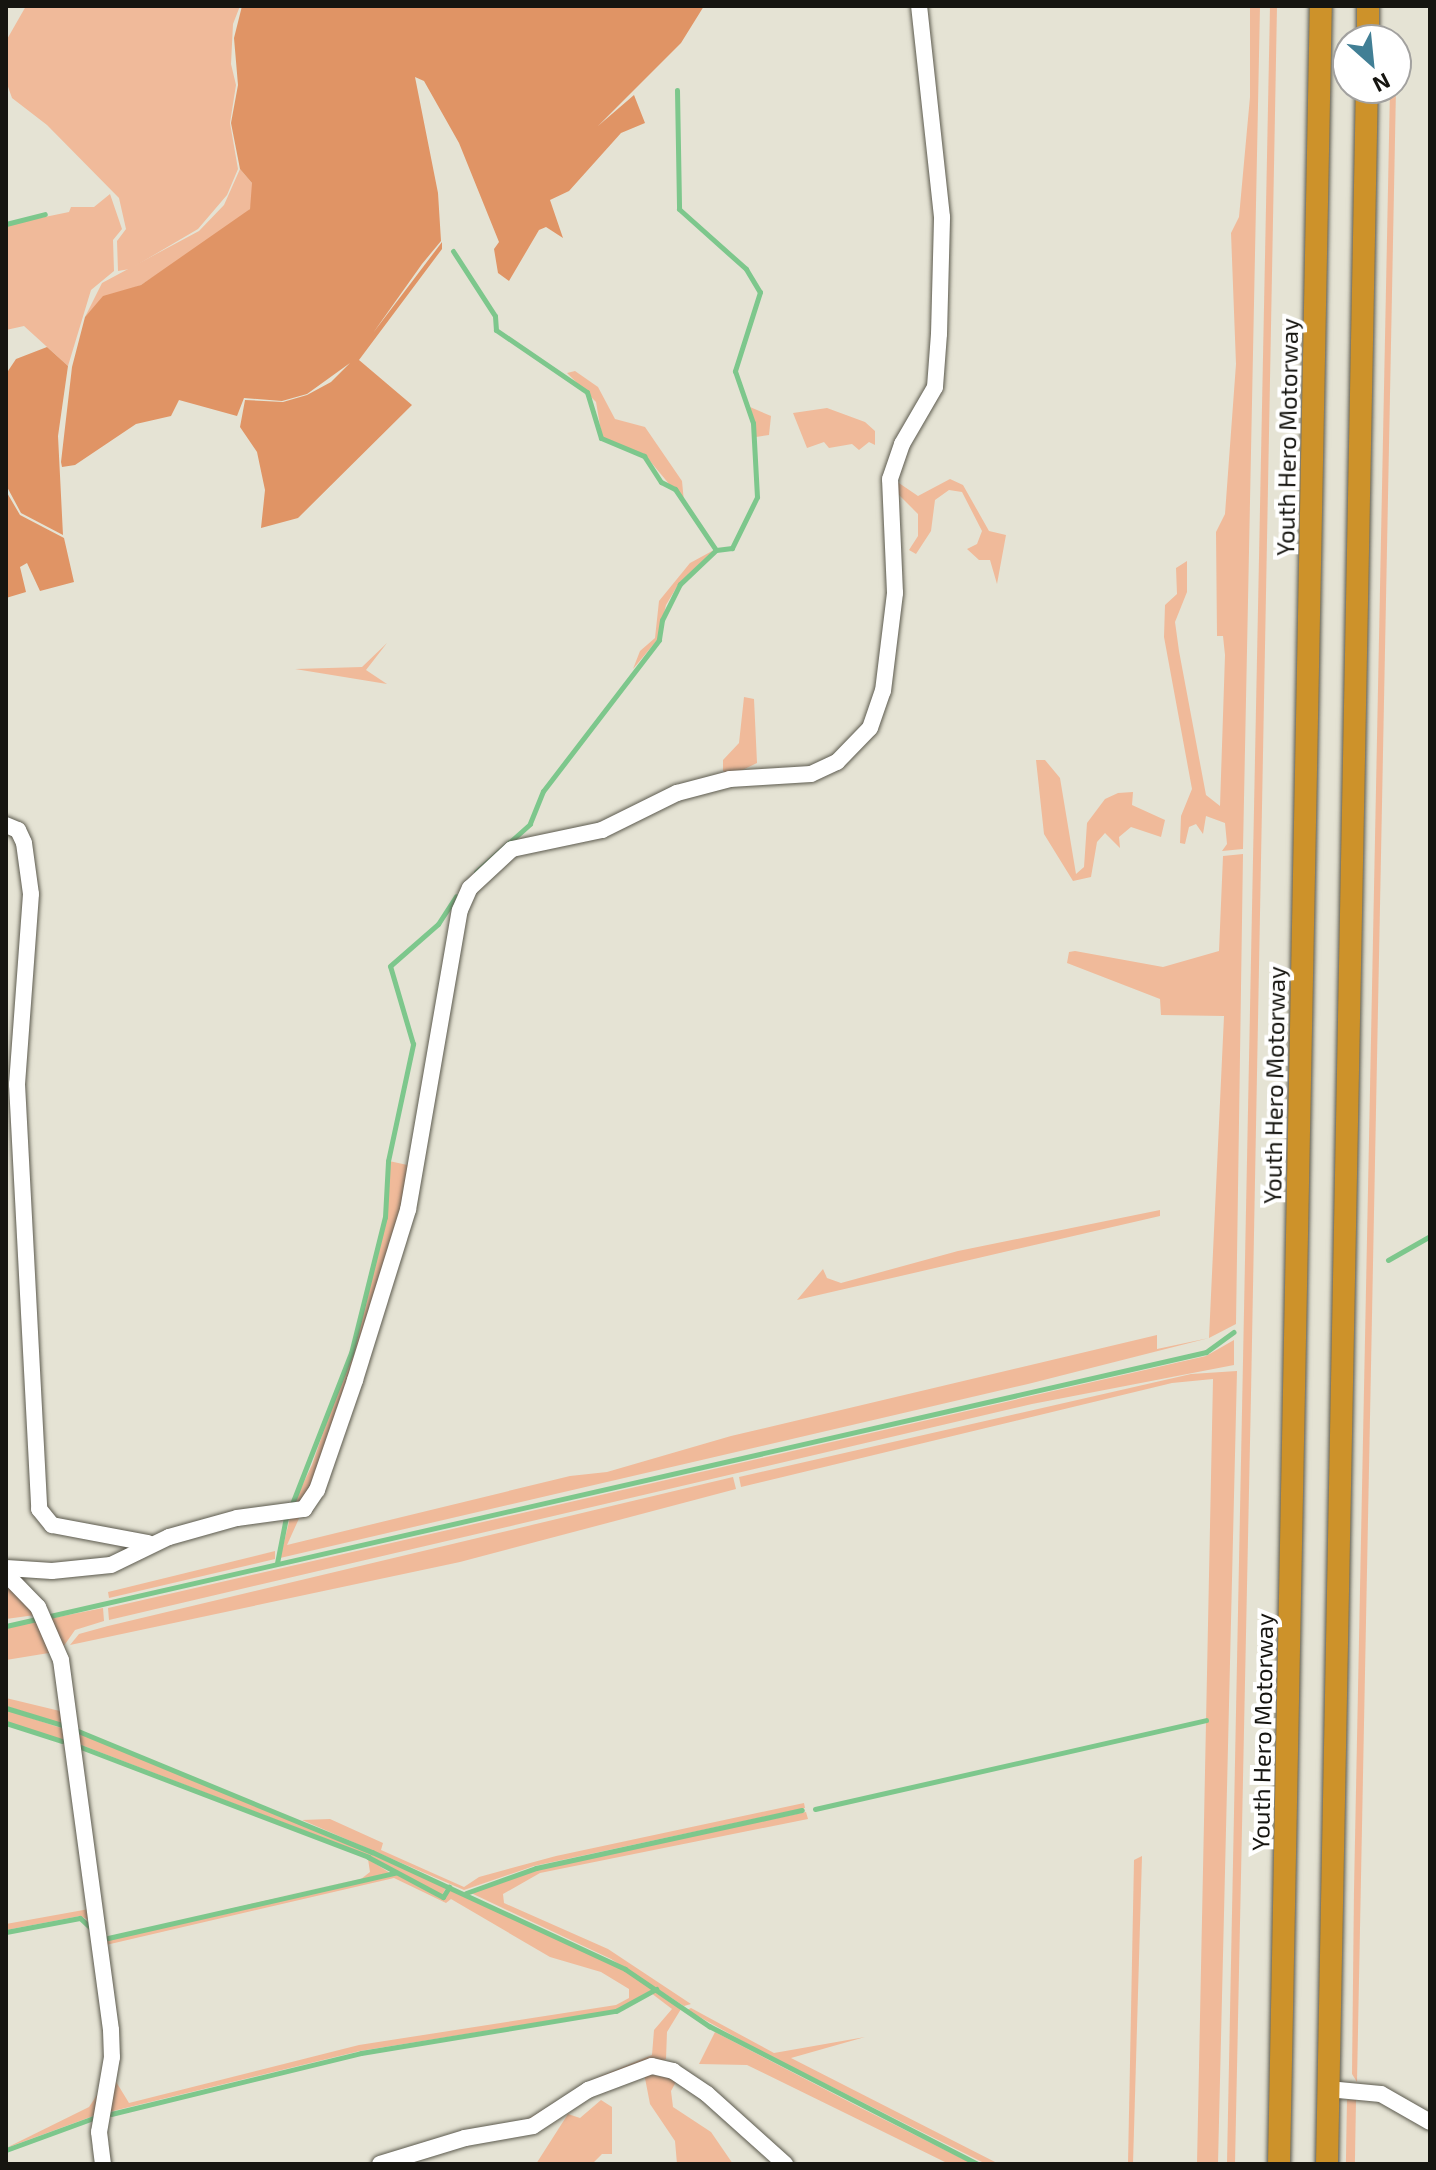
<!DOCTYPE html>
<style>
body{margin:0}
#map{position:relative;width:1436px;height:2170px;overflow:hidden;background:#e5e3d4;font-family:"Exo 2",sans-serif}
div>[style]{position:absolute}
.green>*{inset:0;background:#f0ba9a;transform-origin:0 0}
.forest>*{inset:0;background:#e09465}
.stream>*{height:5px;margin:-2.5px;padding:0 2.5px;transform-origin:2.5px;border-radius:2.5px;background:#7dc78c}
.roads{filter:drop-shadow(0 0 2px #5c5a4e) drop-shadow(0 0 2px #5c5a4e)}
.minor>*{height:16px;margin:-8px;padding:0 8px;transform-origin:8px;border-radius:8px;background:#fff}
.highway>*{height:22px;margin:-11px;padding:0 11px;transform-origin:11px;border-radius:11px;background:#cd922a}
span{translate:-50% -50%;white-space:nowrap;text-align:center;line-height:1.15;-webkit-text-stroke:8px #fff;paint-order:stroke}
.street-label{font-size:24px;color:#161510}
.frame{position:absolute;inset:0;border:8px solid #161510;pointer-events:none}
.north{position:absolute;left:1332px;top:24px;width:80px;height:80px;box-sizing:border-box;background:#fff;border:2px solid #a2a19f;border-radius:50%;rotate:153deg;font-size:22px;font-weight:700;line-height:32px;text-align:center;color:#161510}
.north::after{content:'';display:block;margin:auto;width:28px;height:36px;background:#417f95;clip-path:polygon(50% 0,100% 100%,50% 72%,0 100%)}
</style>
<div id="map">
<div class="green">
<i style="clip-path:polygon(26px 6px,240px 6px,233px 24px,231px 64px,236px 85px,230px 123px,238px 169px,227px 195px,198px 229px,130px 269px,118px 271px,117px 241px,126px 229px,119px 198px,47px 125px,12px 98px,6px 81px,6px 41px)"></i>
<i style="clip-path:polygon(1250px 6px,1260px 6px,1243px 849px,1222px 851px,1227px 844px,1225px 823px,1206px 816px,1203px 834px,1196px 824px,1189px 827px,1185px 844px,1180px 843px,1181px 816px,1192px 789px,1164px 637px,1165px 605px,1177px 594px,1176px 568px,1187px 561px,1187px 592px,1175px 622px,1179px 651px,1206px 795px,1220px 806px,1225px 655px,1223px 636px,1217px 636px,1216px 532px,1225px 514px,1236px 364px,1231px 233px,1239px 217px,1250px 97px)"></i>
<i style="clip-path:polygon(1270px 6px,1277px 6px,1251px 1394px,1235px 2164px,1227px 2164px)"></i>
<i style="clip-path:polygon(1390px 88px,1396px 88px,1357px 2082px,1352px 2074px,1354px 1890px)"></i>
<i style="clip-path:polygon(240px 169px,252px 183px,254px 194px,250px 209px,239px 221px,141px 285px,100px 301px,85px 317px,102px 283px,199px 231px,224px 205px)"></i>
<i style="clip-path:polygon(110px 194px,122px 229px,113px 240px,114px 271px,91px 290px,68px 366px,24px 326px,6px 330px,6px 225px,69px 212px,71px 207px,94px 207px)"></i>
<i style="clip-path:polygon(575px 371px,598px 387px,615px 419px,645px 427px,682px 481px,684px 502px,645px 455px,602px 437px,596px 402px,567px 373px)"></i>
<i style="clip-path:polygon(750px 407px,771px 416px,769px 435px,756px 437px)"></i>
<i style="clip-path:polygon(827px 408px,865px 422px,875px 431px,875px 445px,869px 442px,859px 450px,852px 444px,829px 448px,824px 442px,807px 448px,793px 413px)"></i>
<i style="clip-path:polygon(893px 479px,918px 496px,950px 479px,963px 485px,989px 531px,1006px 535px,997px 584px,990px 560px,979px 560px,967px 549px,977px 544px,982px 531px,962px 492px,949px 490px,935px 500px,931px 531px,916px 554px,909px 550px,918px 536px,918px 514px,892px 488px)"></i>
<i style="clip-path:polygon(714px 550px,679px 583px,666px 605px,658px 639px,633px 669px,640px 651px,655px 638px,659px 601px,690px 563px)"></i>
<i style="clip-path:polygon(387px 643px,366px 670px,387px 684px,295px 669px,362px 667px)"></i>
<i style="clip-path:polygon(744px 697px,754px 699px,757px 763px,730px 776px,723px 771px,723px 760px,739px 743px)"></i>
<i style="clip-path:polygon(1036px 760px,1045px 760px,1060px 778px,1076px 874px,1084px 867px,1087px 823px,1105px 799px,1118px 793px,1133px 792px,1132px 805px,1165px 820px,1161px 837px,1131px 827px,1119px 837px,1120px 848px,1105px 833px,1097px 842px,1091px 877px,1073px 881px,1044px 834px)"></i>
<i style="clip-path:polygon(1243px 854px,1236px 1324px,1209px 1338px,1028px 1384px,280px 1558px,291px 1514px,301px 1514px,287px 1545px,570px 1476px,607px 1472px,731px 1436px,1157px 1335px,1157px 1349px,1209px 1338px,1224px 1016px,1161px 1015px,1160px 999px,1067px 963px,1069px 952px,1075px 951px,1163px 967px,1219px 951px,1223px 856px)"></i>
<i style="clip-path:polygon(389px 1161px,412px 1166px,405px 1210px,308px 1501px,293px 1505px,312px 1465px,365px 1309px,386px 1217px)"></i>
<i style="clip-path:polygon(1160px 1210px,1160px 1216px,797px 1300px,823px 1269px,827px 1278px,841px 1283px,958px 1251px)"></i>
<i style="clip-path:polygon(1234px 1340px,1234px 1365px,1032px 1404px,109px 1620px,108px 1608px,1206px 1356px)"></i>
<i style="clip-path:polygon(1237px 1371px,1218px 2164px,1197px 2164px,1213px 1379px,1172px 1383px,741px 1487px,739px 1477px,1191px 1374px)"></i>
<i style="clip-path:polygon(733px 1477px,736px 1489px,460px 1562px,70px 1645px,79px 1634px,108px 1626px)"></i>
<i style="clip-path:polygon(275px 1551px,275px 1559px,109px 1598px,108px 1592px)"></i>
<i style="clip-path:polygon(6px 1581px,35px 1615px,6px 1619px)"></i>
<i style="clip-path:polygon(103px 1608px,104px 1621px,75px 1630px,61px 1650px,48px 1619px)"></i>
<i style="clip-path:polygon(37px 1621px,55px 1652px,6px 1660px,6px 1628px)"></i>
<i style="clip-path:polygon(6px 1698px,64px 1712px,66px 1725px,6px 1706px)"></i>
<i style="left:6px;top:1710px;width:63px;height:11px;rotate:18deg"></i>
<i style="clip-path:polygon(75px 1732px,372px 1853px,446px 1888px,442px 1895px,368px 1855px,76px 1743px)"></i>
<i style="clip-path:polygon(804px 1803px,805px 1808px,534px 1866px,464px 1890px,302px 1820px,330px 1819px,383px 1843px,381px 1850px,464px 1887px,479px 1877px,556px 1856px)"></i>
<i style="clip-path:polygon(806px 1812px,808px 1819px,540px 1873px,503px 1894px,504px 1903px,608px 1949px,691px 2004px,684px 2006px,611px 1959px,471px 1893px,536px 1869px)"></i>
<i style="clip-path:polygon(1142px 1856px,1133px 2164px,1128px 2164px,1134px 1860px)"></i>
<i style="clip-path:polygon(368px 1859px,390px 1873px,104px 1934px,361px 1879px,370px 1872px)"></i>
<i style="clip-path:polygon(396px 1874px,443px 1899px,449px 1888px,464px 1895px,624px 1970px,653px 1989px,616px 2010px,360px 2051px,109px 2112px,115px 2080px,129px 2103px,359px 2045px,616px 2005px,629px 1998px,629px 1989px,601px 1972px,550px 1957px,451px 1899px,446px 1903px,394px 1878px,106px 1945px,105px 1939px,259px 1902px)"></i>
<i style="clip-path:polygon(89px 1909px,89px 1920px,80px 1916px,6px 1930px,6px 1924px)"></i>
<i style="clip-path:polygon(655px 1991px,681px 2009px,667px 2032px,666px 2059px,535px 2121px,526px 2120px,594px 2079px,652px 2055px,654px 2030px,672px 2009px,651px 1993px)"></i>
<i style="clip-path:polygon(691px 2008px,774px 2053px,865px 2037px,791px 2058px,999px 2164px,986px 2164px,766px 2054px,687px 2010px)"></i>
<i style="clip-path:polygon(715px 2032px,861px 2108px,973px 2164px,949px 2164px,747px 2065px,699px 2064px)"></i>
<i style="clip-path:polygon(644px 2073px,677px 2080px,671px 2091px,673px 2107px,711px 2132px,733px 2164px,677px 2164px,675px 2141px,650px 2104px)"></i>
<i style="clip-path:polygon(101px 2089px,96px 2115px,6px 2148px,89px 2107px)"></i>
<i style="clip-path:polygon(601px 2100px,612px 2107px,612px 2154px,602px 2154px,592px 2164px,536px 2164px,568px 2114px,580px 2118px)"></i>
<i style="left:1356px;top:2100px;width:64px;height:9px;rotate:91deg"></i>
</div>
<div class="forest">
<i style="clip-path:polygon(242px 6px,704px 6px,681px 43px,598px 126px,634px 95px,645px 123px,621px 133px,569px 191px,550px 200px,563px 238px,546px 227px,539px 230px,509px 281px,498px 273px,494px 249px,499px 242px,459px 143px,424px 81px,415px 77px,438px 193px,441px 241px,422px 264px,373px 333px,442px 242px,442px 249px,359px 360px,412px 405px,298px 518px,261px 528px,265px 490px,257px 452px,240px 427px,245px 400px,283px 402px,307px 395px,331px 382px,350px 363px,307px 394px,282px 401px,244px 398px,237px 416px,179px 400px,171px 416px,136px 424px,75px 465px,62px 467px,61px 462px,72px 367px,85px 317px,103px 296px,141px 285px,250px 209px,252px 183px,240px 169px,231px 123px,238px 85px,234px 38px)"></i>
<i style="clip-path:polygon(47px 347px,68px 366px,58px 436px,63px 535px,21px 513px,6px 485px,8px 371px,16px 359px)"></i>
<i style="clip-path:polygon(6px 491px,20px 515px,64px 538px,74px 582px,40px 591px,27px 563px,20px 567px,26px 592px,6px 598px)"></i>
</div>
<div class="stream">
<i style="left:677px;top:90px;width:119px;rotate:89deg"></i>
<i style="left:679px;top:209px;width:90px;rotate:41.8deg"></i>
<i style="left:746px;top:269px;width:27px;rotate:59deg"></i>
<i style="left:760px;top:292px;width:83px;rotate:107.6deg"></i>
<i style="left:735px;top:371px;width:55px;rotate:70.9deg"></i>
<i style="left:753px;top:423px;width:74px;rotate:86.9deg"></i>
<i style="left:757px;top:497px;width:57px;rotate:116.1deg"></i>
<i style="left:732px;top:548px;width:16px;rotate:173deg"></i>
<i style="left:6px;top:224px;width:40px;rotate:-14.4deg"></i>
<i style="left:453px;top:251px;width:77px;rotate:57.1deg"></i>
<i style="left:495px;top:316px;width:14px;rotate:86deg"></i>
<i style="left:496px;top:330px;width:110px;rotate:34.3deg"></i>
<i style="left:587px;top:392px;width:48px;rotate:73.1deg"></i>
<i style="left:601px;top:438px;width:47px;rotate:22.7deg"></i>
<i style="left:644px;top:456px;width:31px;rotate:57deg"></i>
<i style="left:661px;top:482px;width:16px;rotate:27deg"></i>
<i style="left:675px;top:489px;width:73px;rotate:56.1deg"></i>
<i style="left:716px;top:550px;width:50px;rotate:136.6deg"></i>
<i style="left:680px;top:584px;width:40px;rotate:116.6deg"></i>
<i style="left:662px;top:620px;width:20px;rotate:99deg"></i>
<i style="left:659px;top:640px;width:190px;rotate:127.5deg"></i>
<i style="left:543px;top:791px;width:35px;rotate:112deg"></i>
<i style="left:530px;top:824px;width:72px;rotate:138.4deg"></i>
<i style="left:1388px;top:1260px;width:48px;rotate:-29.7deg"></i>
<i style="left:292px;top:1504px;width:162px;rotate:-68.7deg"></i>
<i style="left:351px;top:1353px;width:140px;rotate:-76deg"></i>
<i style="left:385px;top:1217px;width:56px;rotate:-86.9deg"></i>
<i style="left:388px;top:1161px;width:120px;rotate:-77.9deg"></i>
<i style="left:413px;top:1044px;width:81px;rotate:-106.4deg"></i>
<i style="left:390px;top:966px;width:64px;rotate:-41.2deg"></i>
<i style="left:438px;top:924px;width:33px;rotate:-57deg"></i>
<i style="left:277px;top:1563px;width:47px;rotate:-78.9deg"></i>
<i style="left:6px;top:1626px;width:1231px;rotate:-12.86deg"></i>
<i style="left:1206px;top:1352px;width:34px;rotate:-36deg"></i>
<i style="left:6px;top:1708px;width:59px;rotate:16.9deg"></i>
<i style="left:6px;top:1723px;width:59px;rotate:17.8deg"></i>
<i style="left:78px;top:1731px;width:318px;rotate:22.4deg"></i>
<i style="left:372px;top:1852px;width:279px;rotate:24.8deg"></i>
<i style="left:625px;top:1969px;width:102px;rotate:34.2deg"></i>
<i style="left:709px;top:2026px;width:302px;rotate:27.2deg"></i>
<i style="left:78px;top:1746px;width:311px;rotate:20.9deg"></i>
<i style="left:368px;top:1857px;width:85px;rotate:28.1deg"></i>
<i style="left:443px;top:1897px;width:12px;rotate:-59deg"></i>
<i style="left:815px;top:1809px;width:401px;rotate:-12.8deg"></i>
<i style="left:466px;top:1893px;width:74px;rotate:-19.7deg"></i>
<i style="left:536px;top:1868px;width:272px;rotate:-12.3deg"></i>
<i style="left:6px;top:1932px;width:75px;rotate:-10.7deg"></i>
<i style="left:80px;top:1918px;width:16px;rotate:43deg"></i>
<i style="left:108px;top:1938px;width:294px;rotate:-12.8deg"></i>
<i style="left:111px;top:2114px;width:257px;rotate:-13.7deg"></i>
<i style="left:361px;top:2053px;width:258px;rotate:-9.4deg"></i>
<i style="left:616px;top:2011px;width:46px;rotate:-28.8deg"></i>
<i style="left:6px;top:2150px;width:96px;rotate:-20.1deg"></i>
</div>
<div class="roads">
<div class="minor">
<i style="left:6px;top:825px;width:13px;rotate:23deg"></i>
<i style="left:18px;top:830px;width:14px;rotate:65deg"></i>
<i style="left:24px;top:843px;width:51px;rotate:82.2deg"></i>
<i style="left:31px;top:894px;width:191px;rotate:94.2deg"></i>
<i style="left:17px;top:1084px;width:426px;rotate:87deg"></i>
<i style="left:39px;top:1509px;width:21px;rotate:51deg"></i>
<i style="left:52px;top:1525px;width:98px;rotate:10.6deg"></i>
<i style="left:6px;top:1568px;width:46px;rotate:3.7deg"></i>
<i style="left:52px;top:1571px;width:59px;rotate:-5.8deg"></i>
<i style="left:111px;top:1565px;width:64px;rotate:-25.8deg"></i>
<i style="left:169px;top:1537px;width:71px;rotate:-15.6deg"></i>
<i style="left:237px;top:1518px;width:68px;rotate:-7.7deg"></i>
<i style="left:304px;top:1509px;width:23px;rotate:-56deg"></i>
<i style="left:317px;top:1490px;width:116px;rotate:-70.9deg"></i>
<i style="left:355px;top:1380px;width:178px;rotate:-72.7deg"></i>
<i style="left:408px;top:1210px;width:304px;rotate:-80.2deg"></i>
<i style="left:460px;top:910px;width:24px;rotate:-66deg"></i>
<i style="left:470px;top:888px;width:57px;rotate:-42.9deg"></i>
<i style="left:512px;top:849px;width:92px;rotate:-11.9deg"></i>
<i style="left:602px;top:830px;width:84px;rotate:-26.3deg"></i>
<i style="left:677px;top:793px;width:55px;rotate:-14.8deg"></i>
<i style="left:730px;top:779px;width:81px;rotate:-3.5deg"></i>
<i style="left:811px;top:774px;width:29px;rotate:-25deg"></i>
<i style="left:837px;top:762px;width:47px;rotate:-45.9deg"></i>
<i style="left:870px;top:728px;width:39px;rotate:-71deg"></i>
<i style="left:883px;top:691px;width:99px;rotate:-83deg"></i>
<i style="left:895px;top:593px;width:114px;rotate:-92.5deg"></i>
<i style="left:890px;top:479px;width:37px;rotate:-71deg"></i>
<i style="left:902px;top:444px;width:66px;rotate:-59.9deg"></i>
<i style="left:935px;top:387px;width:53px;rotate:-85.7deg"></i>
<i style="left:939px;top:334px;width:117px;rotate:-88.5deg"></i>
<i style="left:942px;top:217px;width:212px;rotate:-96.2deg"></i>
<i style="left:6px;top:1574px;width:46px;rotate:45.9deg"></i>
<i style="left:38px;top:1607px;width:58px;rotate:66.5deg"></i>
<i style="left:61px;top:1660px;width:373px;rotate:82.3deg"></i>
<i style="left:111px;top:2030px;width:27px;rotate:88deg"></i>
<i style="left:112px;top:2057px;width:76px;rotate:99.8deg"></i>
<i style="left:99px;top:2132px;width:32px;rotate:83deg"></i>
<i style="left:1328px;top:2089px;width:53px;rotate:5.4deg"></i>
<i style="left:1381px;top:2094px;width:56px;rotate:29.7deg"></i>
<i style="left:380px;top:2164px;width:89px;rotate:-17deg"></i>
<i style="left:465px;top:2138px;width:69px;rotate:-10deg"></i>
<i style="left:533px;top:2126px;width:66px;rotate:-33.2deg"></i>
<i style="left:588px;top:2090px;width:68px;rotate:-20.6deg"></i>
<i style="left:652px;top:2066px;width:22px;rotate:13deg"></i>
<i style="left:673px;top:2071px;width:41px;rotate:34.1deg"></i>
<i style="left:707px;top:2094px;width:105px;rotate:41.9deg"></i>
</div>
<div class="highway">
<i style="left:1368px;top:40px;width:34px;rotate:-90deg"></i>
<i style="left:1279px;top:2164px;width:2158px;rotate:-88.89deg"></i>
<i style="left:1327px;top:2164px;width:2076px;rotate:-88.9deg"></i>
</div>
</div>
<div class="street-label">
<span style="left:1287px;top:437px;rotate:-89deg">Youth Hero Motorway</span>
<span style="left:1274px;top:1085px;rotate:-89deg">Youth Hero Motorway</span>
<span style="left:1262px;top:1732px;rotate:-89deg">Youth Hero Motorway</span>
</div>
<div class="frame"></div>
<div class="north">N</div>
</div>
